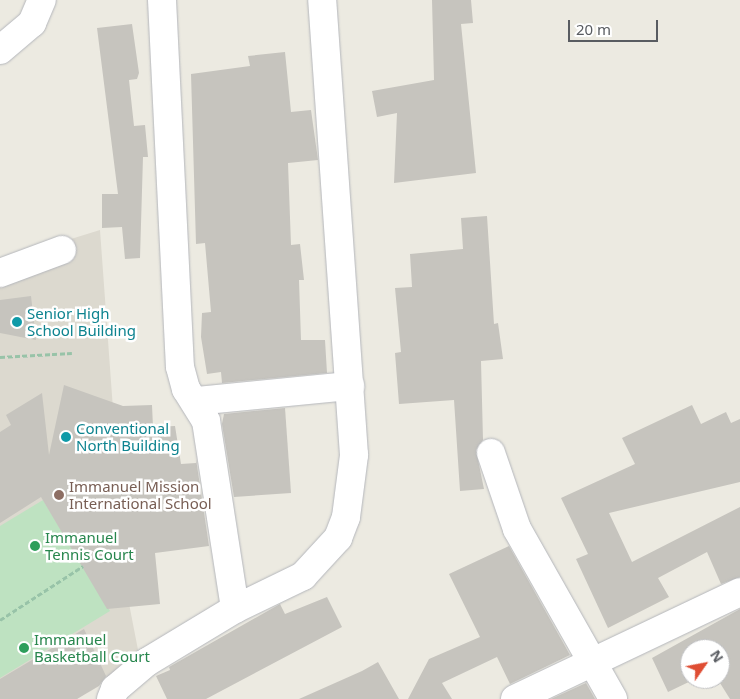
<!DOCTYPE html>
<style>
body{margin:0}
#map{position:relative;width:740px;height:699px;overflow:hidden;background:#eceae1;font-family:"Noto Sans",sans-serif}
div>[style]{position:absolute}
.education>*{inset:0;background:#dcd9cf}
.green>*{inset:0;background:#bee2c1}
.building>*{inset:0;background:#c6c4be}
.path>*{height:3px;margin-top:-1.5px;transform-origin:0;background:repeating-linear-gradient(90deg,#98c3a8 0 5px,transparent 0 7.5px)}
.roads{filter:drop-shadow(0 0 1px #b4b6bb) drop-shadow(0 0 1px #b4b6bb)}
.minor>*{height:28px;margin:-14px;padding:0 14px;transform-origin:14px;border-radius:14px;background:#fff}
.dots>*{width:14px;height:14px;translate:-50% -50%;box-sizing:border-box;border:2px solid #fff;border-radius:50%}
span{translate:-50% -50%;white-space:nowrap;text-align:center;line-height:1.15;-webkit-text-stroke:5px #fff;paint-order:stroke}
.culture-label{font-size:15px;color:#0d838f}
.left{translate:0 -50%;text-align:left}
.education-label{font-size:15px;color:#785e54}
.leisure-label{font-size:15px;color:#27864d}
.north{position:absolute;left:680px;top:639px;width:50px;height:50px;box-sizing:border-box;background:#fff;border:1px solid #bdbec0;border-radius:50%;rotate:57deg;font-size:14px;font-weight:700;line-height:20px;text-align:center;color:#595c61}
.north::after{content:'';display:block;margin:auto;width:18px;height:22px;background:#df4d33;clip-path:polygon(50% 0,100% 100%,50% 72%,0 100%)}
.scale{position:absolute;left:568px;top:20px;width:90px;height:22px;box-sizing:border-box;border:2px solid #595c61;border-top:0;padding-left:6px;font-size:15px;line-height:18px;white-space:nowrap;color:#595c61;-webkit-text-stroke:4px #fff;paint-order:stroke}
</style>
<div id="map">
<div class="education">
<i style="clip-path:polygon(100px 230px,126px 588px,139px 655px,77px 699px,0 699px,0 261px)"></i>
</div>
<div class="green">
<i style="clip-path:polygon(43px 500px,110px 611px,0 678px,0 526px)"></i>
</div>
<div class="building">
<i style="clip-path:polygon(432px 0,471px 0,473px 23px,461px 24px,476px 173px,394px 183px,397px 113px,377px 117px,372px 91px,434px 80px)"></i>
<i style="clip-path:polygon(132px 24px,139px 73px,137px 79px,129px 80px,134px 126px,145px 125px,148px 157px,143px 157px,140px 258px,125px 259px,122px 227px,102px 228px,102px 194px,118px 194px,97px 28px)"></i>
<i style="clip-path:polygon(285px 52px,291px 112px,311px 110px,318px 160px,288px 163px,291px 245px,300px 244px,304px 280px,299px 280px,301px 340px,325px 340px,327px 373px,222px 383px,221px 372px,207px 374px,201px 337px,202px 313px,211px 312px,205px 243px,196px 244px,191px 74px,250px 66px,248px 56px)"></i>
<i style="clip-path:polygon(487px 216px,494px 324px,498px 323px,503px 359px,481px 361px,483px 440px,476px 450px,484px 489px,460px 491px,454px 400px,399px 404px,395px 353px,401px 352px,395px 288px,412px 287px,410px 254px,463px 249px,461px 218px)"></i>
<i style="clip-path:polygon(31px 296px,36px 340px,0 333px,0 300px)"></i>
<i style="clip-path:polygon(64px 385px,123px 406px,152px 405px,153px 427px,175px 426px,181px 464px,196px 463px,196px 459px,209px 546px,155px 553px,160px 604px,107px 609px,41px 497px,0 523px,0 432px,11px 425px,6px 415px,42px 393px,49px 455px)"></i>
<i style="clip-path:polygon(692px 405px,701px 424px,726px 412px,731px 423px,740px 419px,740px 482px,609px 513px,632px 562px,740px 507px,740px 577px,721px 584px,707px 552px,658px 578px,669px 597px,608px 628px,576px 559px,588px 554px,561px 498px,635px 464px,622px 438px)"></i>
<i style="clip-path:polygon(285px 408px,291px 493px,234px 497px,222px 424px,224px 414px)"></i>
<i style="clip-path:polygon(509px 546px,570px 655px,510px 684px,497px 657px,442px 683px,452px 699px,408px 699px,429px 659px,480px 637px,449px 574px)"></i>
<i style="clip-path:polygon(327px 597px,342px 627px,206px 699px,167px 699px,156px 676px,170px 670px,169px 667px,280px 604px,285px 614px)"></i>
<i style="clip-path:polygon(740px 609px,740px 699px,730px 699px,720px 683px,711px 688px,707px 679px,720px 679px,720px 649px,690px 649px,690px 679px,695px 679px,668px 692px,652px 658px)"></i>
<i style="clip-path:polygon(84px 629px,106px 676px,99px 686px,77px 699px,0 699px,0 679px)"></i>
<i style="clip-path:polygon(378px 662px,399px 699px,299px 699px,362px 671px)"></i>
<i style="clip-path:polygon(586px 683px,595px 699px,551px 699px)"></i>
</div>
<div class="path">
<i style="left:0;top:357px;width:72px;rotate:-3.2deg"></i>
<i style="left:0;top:620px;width:99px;rotate:-33deg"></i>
</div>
<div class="roads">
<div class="minor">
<i style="left:162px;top:0;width:367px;rotate:87.2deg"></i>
<i style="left:180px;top:367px;width:23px;rotate:75deg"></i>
<i style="left:186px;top:389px;width:38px;rotate:58deg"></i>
<i style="left:206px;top:421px;width:190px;rotate:81.2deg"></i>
<i style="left:0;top:50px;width:42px;rotate:-40.2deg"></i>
<i style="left:32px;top:23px;width:25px;rotate:-67deg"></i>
<i style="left:0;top:273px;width:66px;rotate:-20.4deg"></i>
<i style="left:196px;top:401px;width:155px;rotate:-5.6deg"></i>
<i style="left:491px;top:453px;width:80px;rotate:71.1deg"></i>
<i style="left:517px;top:529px;width:195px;rotate:60.5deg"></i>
<i style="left:111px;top:699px;width:11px;rotate:-68deg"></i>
<i style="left:115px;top:689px;width:42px;rotate:-40.2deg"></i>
<i style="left:147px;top:662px;width:103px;rotate:-31.1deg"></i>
<i style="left:235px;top:609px;width:76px;rotate:-25.9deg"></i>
<i style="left:303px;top:576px;width:52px;rotate:-47.4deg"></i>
<i style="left:338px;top:538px;width:22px;rotate:-69deg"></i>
<i style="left:346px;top:517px;width:63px;rotate:-82.6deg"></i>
<i style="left:354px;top:455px;width:456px;rotate:-94deg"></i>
<i style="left:515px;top:699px;width:249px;rotate:-25.4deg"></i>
</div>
</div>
<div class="dots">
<i style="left:17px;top:322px;background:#0f9aa8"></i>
<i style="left:66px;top:437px;background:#0f9aa8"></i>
<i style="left:59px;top:495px;background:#8d6e63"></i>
<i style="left:35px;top:546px;background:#2e9e5b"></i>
<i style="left:24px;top:648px;background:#2e9e5b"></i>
</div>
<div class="culture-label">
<span class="left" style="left:27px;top:322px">Senior High<br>School Building</span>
<span class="left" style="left:76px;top:437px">Conventional<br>North Building</span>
</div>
<div class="education-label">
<span class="left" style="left:69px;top:495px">Immanuel Mission<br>International School</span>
</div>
<div class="leisure-label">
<span class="left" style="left:45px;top:546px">Immanuel<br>Tennis Court</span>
<span class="left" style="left:34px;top:648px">Immanuel<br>Basketball Court</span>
</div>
<div class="north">N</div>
<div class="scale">20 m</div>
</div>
